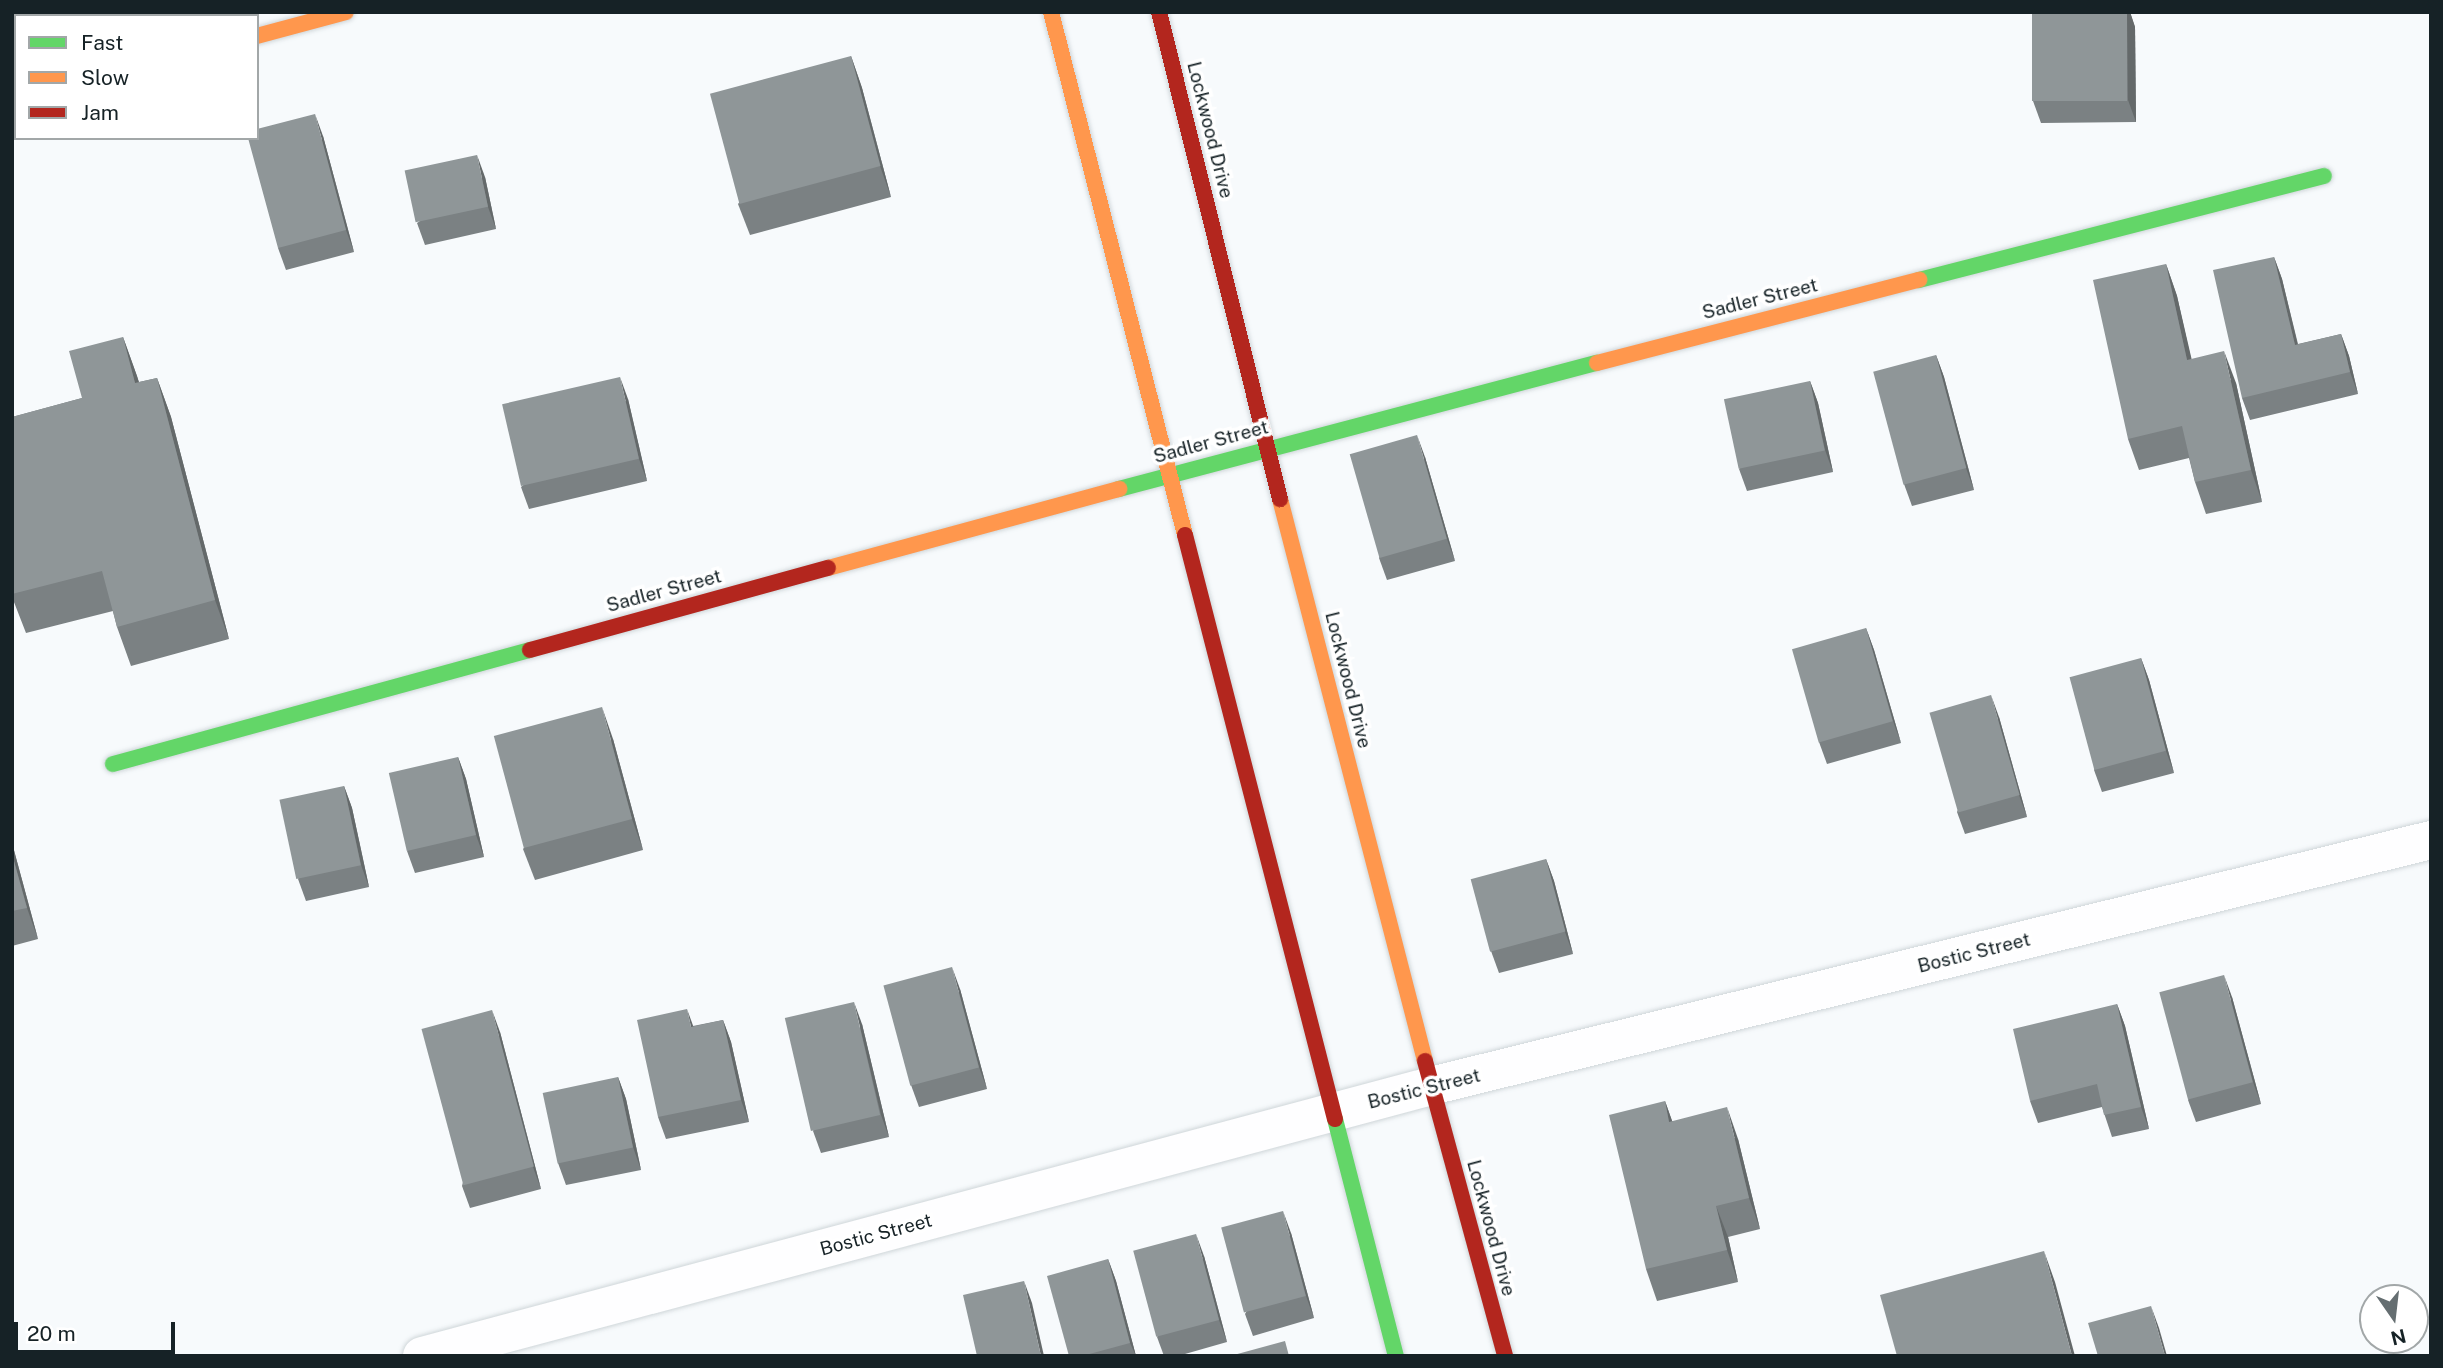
<!DOCTYPE html>
<style>
body{margin:0}
#map{position:relative;width:2443px;height:1368px;overflow:hidden;background:#f7fafc;font-family:"Public Sans",sans-serif}
div>[style]{position:absolute}
.roads{filter:drop-shadow(0 0 2px #cfd6d9) drop-shadow(0 0 2px #cfd6d9)}
.street>*{height:38px;margin:-19px;padding:0 19px;transform-origin:19px;border-radius:19px;background:#fefeff}
.fast>*{height:16px;margin:-8px;padding:0 8px;transform-origin:8px;border-radius:8px;background:#63d668}
.slow>*{height:16px;margin:-8px;padding:0 8px;transform-origin:8px;border-radius:8px;background:#ff974d}
.jam>*{height:16px;margin:-8px;padding:0 8px;transform-origin:8px;border-radius:8px;background:#b3261e}
.wall>*{inset:0;background:#7b8183}
.shaded-wall>*{inset:0;background:#64696a}
.building>*{inset:0;background:#8f9698;transform-origin:0 0}
span{translate:-50% -50%;white-space:nowrap;text-align:center;line-height:1.15;-webkit-text-stroke:7px #fff;paint-order:stroke}
.street-label{font-size:19px;color:#162226}
.frame{position:absolute;inset:0;border:14px solid #162226;pointer-events:none}
.legend{position:absolute;left:14px;top:14px;width:245px;height:126px;box-sizing:border-box;background:#fff;border:2px solid #a2a7a8;margin:0;padding:9px 12px;list-style:none;font-size:21px;color:#162226}
.legend li{display:flex;align-items:center;gap:14px;height:35px}
.legend b{width:35px;border:2px solid #a2a7a8}
.north{position:absolute;left:2359px;top:1284px;width:70px;height:70px;box-sizing:border-box;background:#fff;border:2px solid #a2a7a8;border-radius:50%;rotate:166deg;font-size:19px;font-weight:700;line-height:28px;text-align:center;color:#162226}
.north::after{content:'';display:block;margin:auto;width:24px;height:32px;background:#656e71;clip-path:polygon(50% 0,100% 100%,50% 72%,0 100%)}
.scale{position:absolute;left:14px;top:1322px;width:161px;height:32px;box-sizing:border-box;border:4px solid #162226;border-top:0;padding-left:9px;font-size:21px;line-height:24px;white-space:nowrap;color:#162226;-webkit-text-stroke:5px #fff;paint-order:stroke}
</style>
<div id="map">
<div class="roads">
<div class="street">
<i style="left:422px;top:1356px;width:1045px;rotate:-14.98deg"></i>
<i style="left:1431px;top:1086px;width:1030px;rotate:-13.82deg"></i>
</div>
<div class="fast">
<i style="left:1919px;top:280px;width:418px;rotate:-14.4deg"></i>
<i style="left:1119px;top:489px;width:494px;rotate:-14.8deg"></i>
<i style="left:113px;top:764px;width:432px;rotate:-15.3deg"></i>
<i style="left:1335px;top:1119px;width:245px;rotate:75.6deg"></i>
</div>
<div class="slow">
<i style="left:1051px;top:12px;width:540px;rotate:75.63deg"></i>
<i style="left:257px;top:36px;width:92px;rotate:-15.1deg"></i>
<i style="left:1597px;top:363px;width:333px;rotate:-14.5deg"></i>
<i style="left:1280px;top:499px;width:580px;rotate:75.53deg"></i>
<i style="left:828px;top:568px;width:302px;rotate:-15.2deg"></i>
</div>
<div class="jam">
<i style="left:1159px;top:12px;width:502px;rotate:76.05deg"></i>
<i style="left:12px;top:101px;width:4px;rotate:-14deg"></i>
<i style="left:1185px;top:535px;width:603px;rotate:75.6deg"></i>
<i style="left:530px;top:650px;width:309px;rotate:-15.4deg"></i>
<i style="left:1425px;top:1061px;width:306px;rotate:74.8deg"></i>
</div>
</div>
<div class="wall">
<i style="clip-path:polygon(2032px 12px,2130px 12px,2135px 27px,2136px 122px,2041px 123px,2033px 101px)"></i>
<i style="clip-path:polygon(851px 56px,862px 88px,891px 197px,750px 235px,738px 204px)"></i>
<i style="clip-path:polygon(323px 136px,354px 252px,286px 270px,278px 248px)"></i>
<i style="clip-path:polygon(485px 177px,496px 229px,425px 245px,417px 223px)"></i>
<i style="clip-path:polygon(2274px 257px,2282px 279px,2298px 344px,2341px 334px,2349px 356px,2358px 394px,2250px 420px,2242px 398px)"></i>
<i style="clip-path:polygon(2166px 264px,2177px 296px,2191px 359px,2236px 383px,2262px 502px,2206px 514px,2195px 482px,2189px 458px,2139px 470px,2128px 439px)"></i>
<i style="clip-path:polygon(123px 337px,139px 382px,157px 378px,171px 417px,229px 639px,131px 666px,117px 627px,113px 611px,26px 633px,12px 597px,12px 417px,82px 398px)"></i>
<i style="clip-path:polygon(1936px 355px,1944px 377px,1974px 490px,1912px 506px,1904px 484px)"></i>
<i style="clip-path:polygon(1810px 381px,1818px 403px,1833px 472px,1747px 491px,1739px 469px)"></i>
<i style="clip-path:polygon(628px 399px,647px 481px,529px 509px,521px 487px)"></i>
<i style="clip-path:polygon(1425px 457px,1455px 561px,1387px 580px,1379px 558px)"></i>
<i style="clip-path:polygon(1866px 628px,1874px 650px,1901px 743px,1827px 764px,1819px 742px)"></i>
<i style="clip-path:polygon(2141px 658px,2149px 680px,2174px 773px,2102px 792px,2094px 770px)"></i>
<i style="clip-path:polygon(1999px 717px,2027px 817px,1965px 834px,1957px 812px)"></i>
<i style="clip-path:polygon(613px 739px,643px 850px,535px 880px,523px 849px)"></i>
<i style="clip-path:polygon(458px 757px,466px 779px,484px 857px,415px 873px,407px 851px)"></i>
<i style="clip-path:polygon(344px 786px,352px 808px,369px 887px,306px 901px,298px 879px)"></i>
<i style="clip-path:polygon(12px 843px,38px 939px,12px 946px)"></i>
<i style="clip-path:polygon(1546px 859px,1554px 881px,1573px 954px,1499px 973px,1491px 951px)"></i>
<i style="clip-path:polygon(960px 989px,987px 1089px,919px 1107px,911px 1085px)"></i>
<i style="clip-path:polygon(2232px 997px,2261px 1104px,2196px 1122px,2188px 1100px)"></i>
<i style="clip-path:polygon(2117px 1004px,2125px 1026px,2149px 1129px,2112px 1137px,2102px 1107px,2038px 1123px,2030px 1101px)"></i>
<i style="clip-path:polygon(723px 1020px,731px 1042px,749px 1122px,666px 1139px,658px 1117px,693px 1026px)"></i>
<i style="clip-path:polygon(862px 1024px,889px 1137px,821px 1153px,813px 1131px)"></i>
<i style="clip-path:polygon(500px 1032px,541px 1189px,470px 1208px,462px 1186px)"></i>
<i style="clip-path:polygon(618px 1077px,626px 1099px,641px 1170px,566px 1185px,558px 1163px)"></i>
<i style="clip-path:polygon(1665px 1101px,1672px 1121px,1738px 1139px,1760px 1229px,1728px 1237px,1738px 1282px,1657px 1301px,1646px 1269px)"></i>
<i style="clip-path:polygon(1291px 1233px,1314px 1318px,1253px 1336px,1245px 1314px)"></i>
<i style="clip-path:polygon(1204px 1256px,1227px 1342px,1178px 1356px,1164px 1356px,1157px 1337px)"></i>
<i style="clip-path:polygon(1108px 1259px,1116px 1281px,1136px 1356px,1069px 1356px)"></i>
</div>
<div class="shaded-wall">
<i style="clip-path:polygon(2127px 12px,2130px 12px,2135px 27px,2136px 122px,2128px 100px)"></i>
<i style="clip-path:polygon(851px 56px,862px 88px,891px 197px,880px 166px)"></i>
<i style="clip-path:polygon(315px 114px,323px 136px,354px 252px,346px 230px)"></i>
<i style="clip-path:polygon(477px 155px,485px 177px,496px 229px,488px 207px)"></i>
<i style="clip-path:polygon(2274px 257px,2282px 279px,2303px 367px,2295px 345px)"></i>
<i style="clip-path:polygon(2166px 264px,2177px 296px,2199px 391px,2187px 360px)"></i>
<i style="clip-path:polygon(2341px 334px,2349px 356px,2358px 394px,2350px 372px)"></i>
<i style="clip-path:polygon(123px 337px,137px 376px,150px 422px,135px 383px)"></i>
<i style="clip-path:polygon(2224px 351px,2236px 383px,2262px 502px,2251px 470px)"></i>
<i style="clip-path:polygon(1936px 355px,1944px 377px,1974px 490px,1966px 468px)"></i>
<i style="clip-path:polygon(620px 377px,628px 399px,647px 481px,639px 459px)"></i>
<i style="clip-path:polygon(157px 378px,171px 417px,229px 639px,215px 600px)"></i>
<i style="clip-path:polygon(1810px 381px,1818px 403px,1833px 472px,1825px 450px)"></i>
<i style="clip-path:polygon(1417px 435px,1425px 457px,1455px 561px,1447px 539px)"></i>
<i style="clip-path:polygon(1866px 628px,1874px 650px,1901px 743px,1893px 721px)"></i>
<i style="clip-path:polygon(2141px 658px,2149px 680px,2174px 773px,2166px 751px)"></i>
<i style="clip-path:polygon(1991px 695px,1999px 717px,2027px 817px,2019px 795px)"></i>
<i style="clip-path:polygon(602px 707px,613px 739px,643px 850px,632px 819px)"></i>
<i style="clip-path:polygon(458px 757px,466px 779px,484px 857px,476px 835px)"></i>
<i style="clip-path:polygon(344px 786px,352px 808px,369px 887px,361px 865px)"></i>
<i style="clip-path:polygon(12px 843px,38px 939px,27px 908px,12px 854px)"></i>
<i style="clip-path:polygon(1546px 859px,1554px 881px,1573px 954px,1565px 932px)"></i>
<i style="clip-path:polygon(952px 967px,960px 989px,987px 1089px,979px 1067px)"></i>
<i style="clip-path:polygon(2224px 975px,2232px 997px,2261px 1104px,2253px 1082px)"></i>
<i style="clip-path:polygon(854px 1002px,862px 1024px,889px 1137px,881px 1115px)"></i>
<i style="clip-path:polygon(2117px 1004px,2125px 1026px,2149px 1129px,2141px 1107px)"></i>
<i style="clip-path:polygon(687px 1009px,695px 1031px,691px 1027px)"></i>
<i style="clip-path:polygon(492px 1010px,500px 1032px,541px 1189px,533px 1167px)"></i>
<i style="clip-path:polygon(723px 1020px,731px 1042px,749px 1122px,741px 1100px)"></i>
<i style="clip-path:polygon(618px 1077px,626px 1099px,641px 1170px,633px 1147px)"></i>
<i style="clip-path:polygon(1665px 1101px,1676px 1132px,1669px 1122px)"></i>
<i style="clip-path:polygon(1727px 1107px,1738px 1139px,1760px 1229px,1749px 1198px)"></i>
<i style="clip-path:polygon(1716px 1206px,1728px 1237px,1738px 1282px,1727px 1250px)"></i>
<i style="clip-path:polygon(1283px 1211px,1291px 1233px,1314px 1318px,1306px 1296px)"></i>
<i style="clip-path:polygon(1196px 1234px,1204px 1256px,1227px 1342px,1219px 1320px)"></i>
<i style="clip-path:polygon(2044px 1251px,2055px 1282px,2075px 1356px,2072px 1356px)"></i>
<i style="clip-path:polygon(1108px 1259px,1116px 1281px,1136px 1356px,1130px 1343px)"></i>
<i style="clip-path:polygon(1024px 1281px,1032px 1303px,1044px 1356px,1041px 1356px)"></i>
<i style="clip-path:polygon(2151px 1306px,2159px 1328px,2167px 1356px,2165px 1356px)"></i>
</div>
<div class="building">
<i style="left:2032px;top:12px;width:95px;height:89px"></i>
<i style="left:851px;top:56px;width:114px;height:146px;rotate:75deg"></i>
<i style="clip-path:polygon(315px 114px,346px 230px,278px 248px,248px 138px,257px 138px,257px 129px)"></i>
<i style="left:477px;top:155px;width:53px;height:74px;rotate:78deg"></i>
<i style="clip-path:polygon(2274px 257px,2295px 345px,2341px 334px,2350px 372px,2242px 398px,2213px 270px)"></i>
<i style="clip-path:polygon(2166px 264px,2187px 360px,2224px 351px,2251px 470px,2195px 482px,2182px 426px,2128px 439px,2093px 280px)"></i>
<i style="clip-path:polygon(123px 337px,135px 383px,157px 378px,215px 600px,117px 627px,102px 571px,12px 594px,12px 417px,82px 398px,69px 351px)"></i>
<i style="left:1936px;top:355px;width:117px;height:65px;rotate:75deg"></i>
<i style="left:620px;top:377px;width:84px;height:121px;rotate:77deg"></i>
<i style="left:1810px;top:381px;width:71px;height:88px;rotate:78deg"></i>
<i style="left:1417px;top:435px;width:108px;height:70px;rotate:74deg"></i>
<i style="left:1866px;top:628px;width:97px;height:77px;rotate:74deg"></i>
<i style="left:2141px;top:658px;width:96px;height:74px;rotate:75deg"></i>
<i style="left:1991px;top:695px;width:104px;height:64px;rotate:74deg"></i>
<i style="left:602px;top:707px;width:116px;height:112px;rotate:75deg"></i>
<i style="left:458px;top:757px;width:80px;height:71px;rotate:77deg"></i>
<i style="left:344px;top:786px;width:81px;height:66px;rotate:78deg"></i>
<i style="clip-path:polygon(12px 854px,27px 908px,12px 911px)"></i>
<i style="left:1546px;top:859px;width:75px;height:78px;rotate:75deg"></i>
<i style="left:952px;top:967px;width:104px;height:71px;rotate:75deg"></i>
<i style="left:2224px;top:975px;width:111px;height:67px;rotate:75deg"></i>
<i style="left:854px;top:1002px;width:116px;height:71px;rotate:77deg"></i>
<i style="clip-path:polygon(2117px 1004px,2141px 1107px,2104px 1115px,2097px 1084px,2030px 1101px,2013px 1029px)"></i>
<i style="clip-path:polygon(687px 1009px,691px 1027px,723px 1020px,741px 1100px,658px 1117px,637px 1020px)"></i>
<i style="left:492px;top:1010px;width:162px;height:73px;rotate:75deg"></i>
<i style="left:618px;top:1077px;width:72px;height:77px;rotate:78deg"></i>
<i style="clip-path:polygon(1665px 1101px,1669px 1122px,1727px 1107px,1749px 1198px,1716px 1206px,1727px 1250px,1646px 1269px,1609px 1115px)"></i>
<i style="left:1283px;top:1211px;width:88px;height:64px;rotate:75deg"></i>
<i style="left:1196px;top:1234px;width:89px;height:65px;rotate:75deg"></i>
<i style="clip-path:polygon(2044px 1251px,2072px 1356px,1897px 1356px,1880px 1295px)"></i>
<i style="clip-path:polygon(1108px 1259px,1130px 1343px,1082px 1356px,1069px 1356px,1047px 1276px)"></i>
<i style="clip-path:polygon(1024px 1281px,1041px 1356px,977px 1356px,963px 1295px)"></i>
<i style="clip-path:polygon(2151px 1306px,2165px 1356px,2098px 1356px,2088px 1323px)"></i>
<i style="clip-path:polygon(1285px 1341px,1289px 1356px,1230px 1356px)"></i>
</div>
<div class="street-label">
<span style="left:1210px;top:130px;rotate:76deg">Lockwood Drive</span>
<span style="left:1760px;top:299px;rotate:-14deg">Sadler Street</span>
<span style="left:1211px;top:442px;rotate:-15deg">Sadler Street</span>
<span style="left:664px;top:591px;rotate:-15deg">Sadler Street</span>
<span style="left:1348px;top:680px;rotate:76deg">Lockwood Drive</span>
<span style="left:1974px;top:953px;rotate:-14deg">Bostic Street</span>
<span style="left:1424px;top:1089px;rotate:-14deg">Bostic Street</span>
<span style="left:1491px;top:1228px;rotate:75deg">Lockwood Drive</span>
<span style="left:876px;top:1235px;rotate:-15deg">Bostic Street</span>
</div>
<div class="frame"></div>
<ul class="legend">
<li><b style="height:9px;background:#63d668"></b>Fast</li>
<li><b style="height:9px;background:#ff974d"></b>Slow</li>
<li><b style="height:9px;background:#b3261e"></b>Jam</li>
</ul>
<div class="north">N</div>
<div class="scale">20 m</div>
</div>
